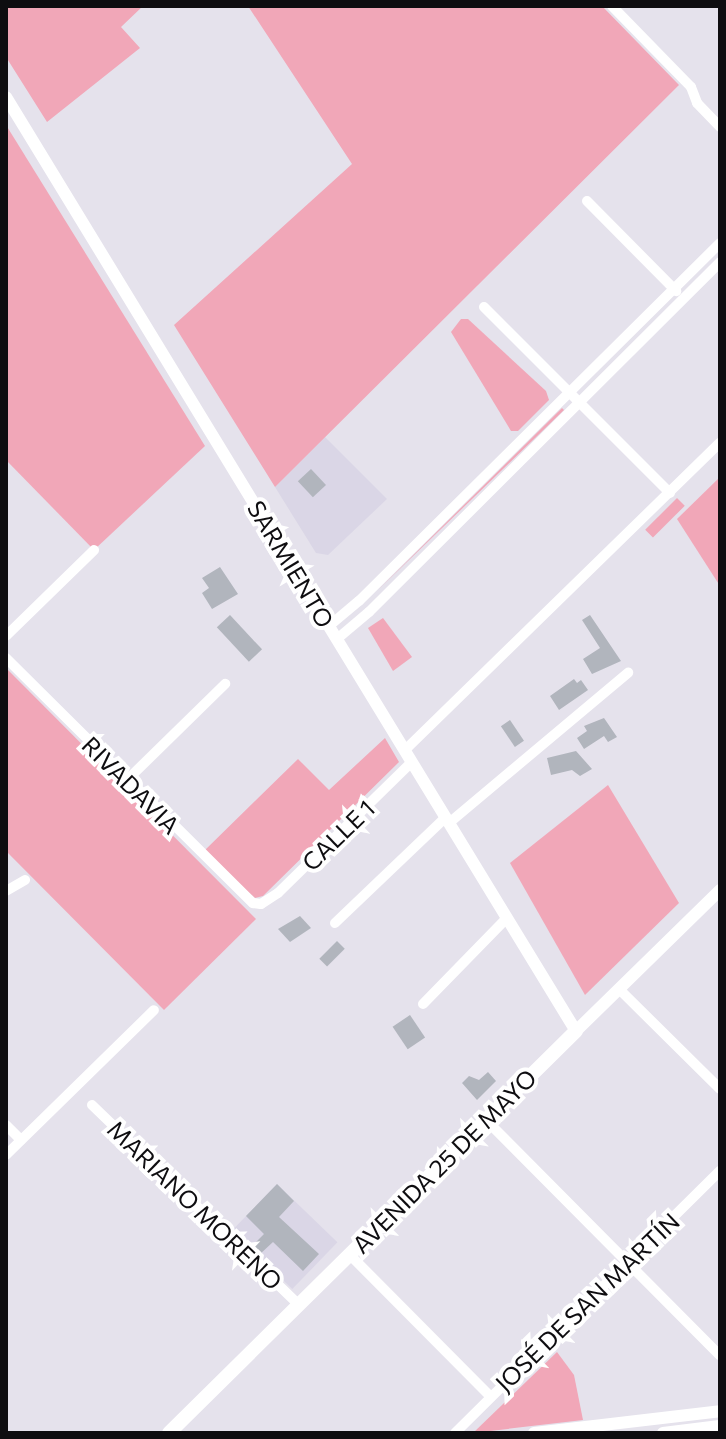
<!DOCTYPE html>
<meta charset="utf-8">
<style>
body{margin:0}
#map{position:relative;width:726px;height:1439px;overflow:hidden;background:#e5e2ec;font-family:Commissioner,sans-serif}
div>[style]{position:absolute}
.built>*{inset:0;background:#dad6e6;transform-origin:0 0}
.green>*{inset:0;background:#f1a7b8;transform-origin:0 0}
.building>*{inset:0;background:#b1b5bd;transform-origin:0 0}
.minor>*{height:10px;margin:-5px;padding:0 5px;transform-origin:5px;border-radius:5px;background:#fff}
.tertiary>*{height:12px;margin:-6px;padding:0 6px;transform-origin:6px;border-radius:6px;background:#fff}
.secondary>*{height:14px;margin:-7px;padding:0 7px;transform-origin:7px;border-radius:7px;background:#fff}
span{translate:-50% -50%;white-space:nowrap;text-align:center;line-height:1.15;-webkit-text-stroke:8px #fff;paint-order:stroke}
.street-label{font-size:24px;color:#0e0d10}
.frame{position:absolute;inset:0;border:8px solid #0e0d10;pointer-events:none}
</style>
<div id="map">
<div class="built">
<i style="clip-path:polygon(325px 437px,387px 499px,328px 555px,316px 553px,275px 487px)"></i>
<i style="left:277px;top:1184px;width:84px;height:65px;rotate:44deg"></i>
</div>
<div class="green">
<i style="clip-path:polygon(6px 6px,143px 6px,121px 27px,140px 48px,47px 122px,6px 57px)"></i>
<i style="clip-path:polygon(248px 6px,602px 6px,679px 85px,275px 487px,174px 325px,352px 164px)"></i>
<i style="clip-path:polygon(6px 125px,205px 446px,94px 550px,6px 460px)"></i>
<i style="clip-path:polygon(461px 319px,468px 319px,546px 391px,549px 400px,518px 431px,511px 431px,451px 332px)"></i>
<i style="clip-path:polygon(562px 408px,564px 410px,378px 590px)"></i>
<i style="clip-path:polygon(720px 477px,720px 586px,677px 519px)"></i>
<i style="left:677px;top:498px;width:11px;height:45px;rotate:45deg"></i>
<i style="clip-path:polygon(383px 618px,412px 657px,393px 671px,368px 628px)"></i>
<i style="clip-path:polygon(6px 668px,256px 919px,164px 1010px,6px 851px)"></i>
<i style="clip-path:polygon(385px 738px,399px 762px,263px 896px,255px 898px,203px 852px,298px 759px,329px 790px)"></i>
<i style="clip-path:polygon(608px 785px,679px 903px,585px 995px,510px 863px)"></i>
<i style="clip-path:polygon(557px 1352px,574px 1375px,583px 1420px,473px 1433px)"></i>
</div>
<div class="building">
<i style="left:311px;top:469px;width:22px;height:18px;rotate:47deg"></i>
<i style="clip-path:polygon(220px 567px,238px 594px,212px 609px,202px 593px,209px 588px,202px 578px)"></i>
<i style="left:230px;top:615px;width:47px;height:18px;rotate:47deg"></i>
<i style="clip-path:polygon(590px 615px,621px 661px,592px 674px,583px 659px,600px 648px,582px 620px)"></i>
<i style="clip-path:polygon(574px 679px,577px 683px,581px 680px,588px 690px,559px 710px,550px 696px)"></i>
<i style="clip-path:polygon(604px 718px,617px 737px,608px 742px,604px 736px,584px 749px,577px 738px,587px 731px,584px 726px)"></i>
<i style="left:510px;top:720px;width:25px;height:11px;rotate:56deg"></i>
<i style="clip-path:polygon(576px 751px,592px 769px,580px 776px,572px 770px,551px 775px,547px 758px)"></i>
<i style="clip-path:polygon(300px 916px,311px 928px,290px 942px,278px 929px)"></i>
<i style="left:337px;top:941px;width:11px;height:25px;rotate:45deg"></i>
<i style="left:410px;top:1015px;width:27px;height:21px;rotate:56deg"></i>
<i style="clip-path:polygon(488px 1072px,496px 1081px,477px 1100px,462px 1083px,469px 1076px,479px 1080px)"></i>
<i style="clip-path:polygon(277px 1184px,294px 1201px,279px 1217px,319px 1254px,303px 1271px,273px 1242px,259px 1255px,251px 1247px,264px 1234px,246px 1216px)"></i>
</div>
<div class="minor">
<i style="left:612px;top:6px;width:113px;rotate:45.7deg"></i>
<i style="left:691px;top:87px;width:17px;rotate:69deg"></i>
<i style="left:697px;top:103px;width:33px;rotate:46deg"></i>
<i style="left:587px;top:201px;width:127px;rotate:45.3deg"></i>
<i style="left:484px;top:307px;width:263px;rotate:45deg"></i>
<i style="left:329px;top:626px;width:39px;rotate:-40deg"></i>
<i style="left:359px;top:601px;width:508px;rotate:-44.76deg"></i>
<i style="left:6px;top:636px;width:123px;rotate:-44.3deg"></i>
<i style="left:337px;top:639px;width:42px;rotate:-40.2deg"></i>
<i style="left:369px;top:612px;width:496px;rotate:-44.9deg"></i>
<i style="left:6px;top:658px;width:348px;rotate:44.8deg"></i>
<i style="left:253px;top:903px;width:8px;rotate:7deg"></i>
<i style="left:261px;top:904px;width:20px;rotate:-33deg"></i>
<i style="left:278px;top:893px;width:187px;rotate:-44.4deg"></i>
<i style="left:405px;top:750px;width:440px;rotate:-44.3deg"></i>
<i style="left:126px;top:781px;width:139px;rotate:-44.4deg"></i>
<i style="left:449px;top:823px;width:234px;rotate:-40deg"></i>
<i style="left:6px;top:891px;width:22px;rotate:-30deg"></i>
<i style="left:335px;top:923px;width:153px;rotate:-43.7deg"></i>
<i style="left:619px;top:989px;width:142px;rotate:44.7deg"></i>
<i style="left:423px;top:1004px;width:120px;rotate:-45.7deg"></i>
<i style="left:92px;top:1105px;width:288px;rotate:44deg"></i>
<i style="left:486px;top:1120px;width:332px;rotate:45.2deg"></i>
<i style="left:6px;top:1125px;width:21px;rotate:45deg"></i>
<i style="left:6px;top:1155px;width:207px;rotate:-44.4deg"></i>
<i style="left:350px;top:1255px;width:199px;rotate:45.2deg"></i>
<i style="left:455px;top:1433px;width:373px;rotate:-44.7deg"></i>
</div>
<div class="tertiary">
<i style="left:6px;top:97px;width:1094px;rotate:58.61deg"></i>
<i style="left:576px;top:1031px;width:202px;rotate:-44.4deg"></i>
<i style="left:534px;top:1433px;width:187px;rotate:-6.7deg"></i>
<i style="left:663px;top:1433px;width:57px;rotate:-7deg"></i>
</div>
<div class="secondary">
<i style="left:169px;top:1433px;width:572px;rotate:-44.65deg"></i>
</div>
<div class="street-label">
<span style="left:291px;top:564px;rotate:59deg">SARMIENTO</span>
<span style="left:131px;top:785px;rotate:45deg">RIVADAVIA</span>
<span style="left:338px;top:835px;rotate:-44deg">CALLE 1</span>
<span style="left:444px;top:1161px;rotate:-45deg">AVENIDA 25 DE MAYO</span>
<span style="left:195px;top:1205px;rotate:44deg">MARIANO MORENO</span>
<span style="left:587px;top:1302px;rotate:-44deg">JOSÉ DE SAN MARTÍN</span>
</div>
<div class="frame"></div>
</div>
